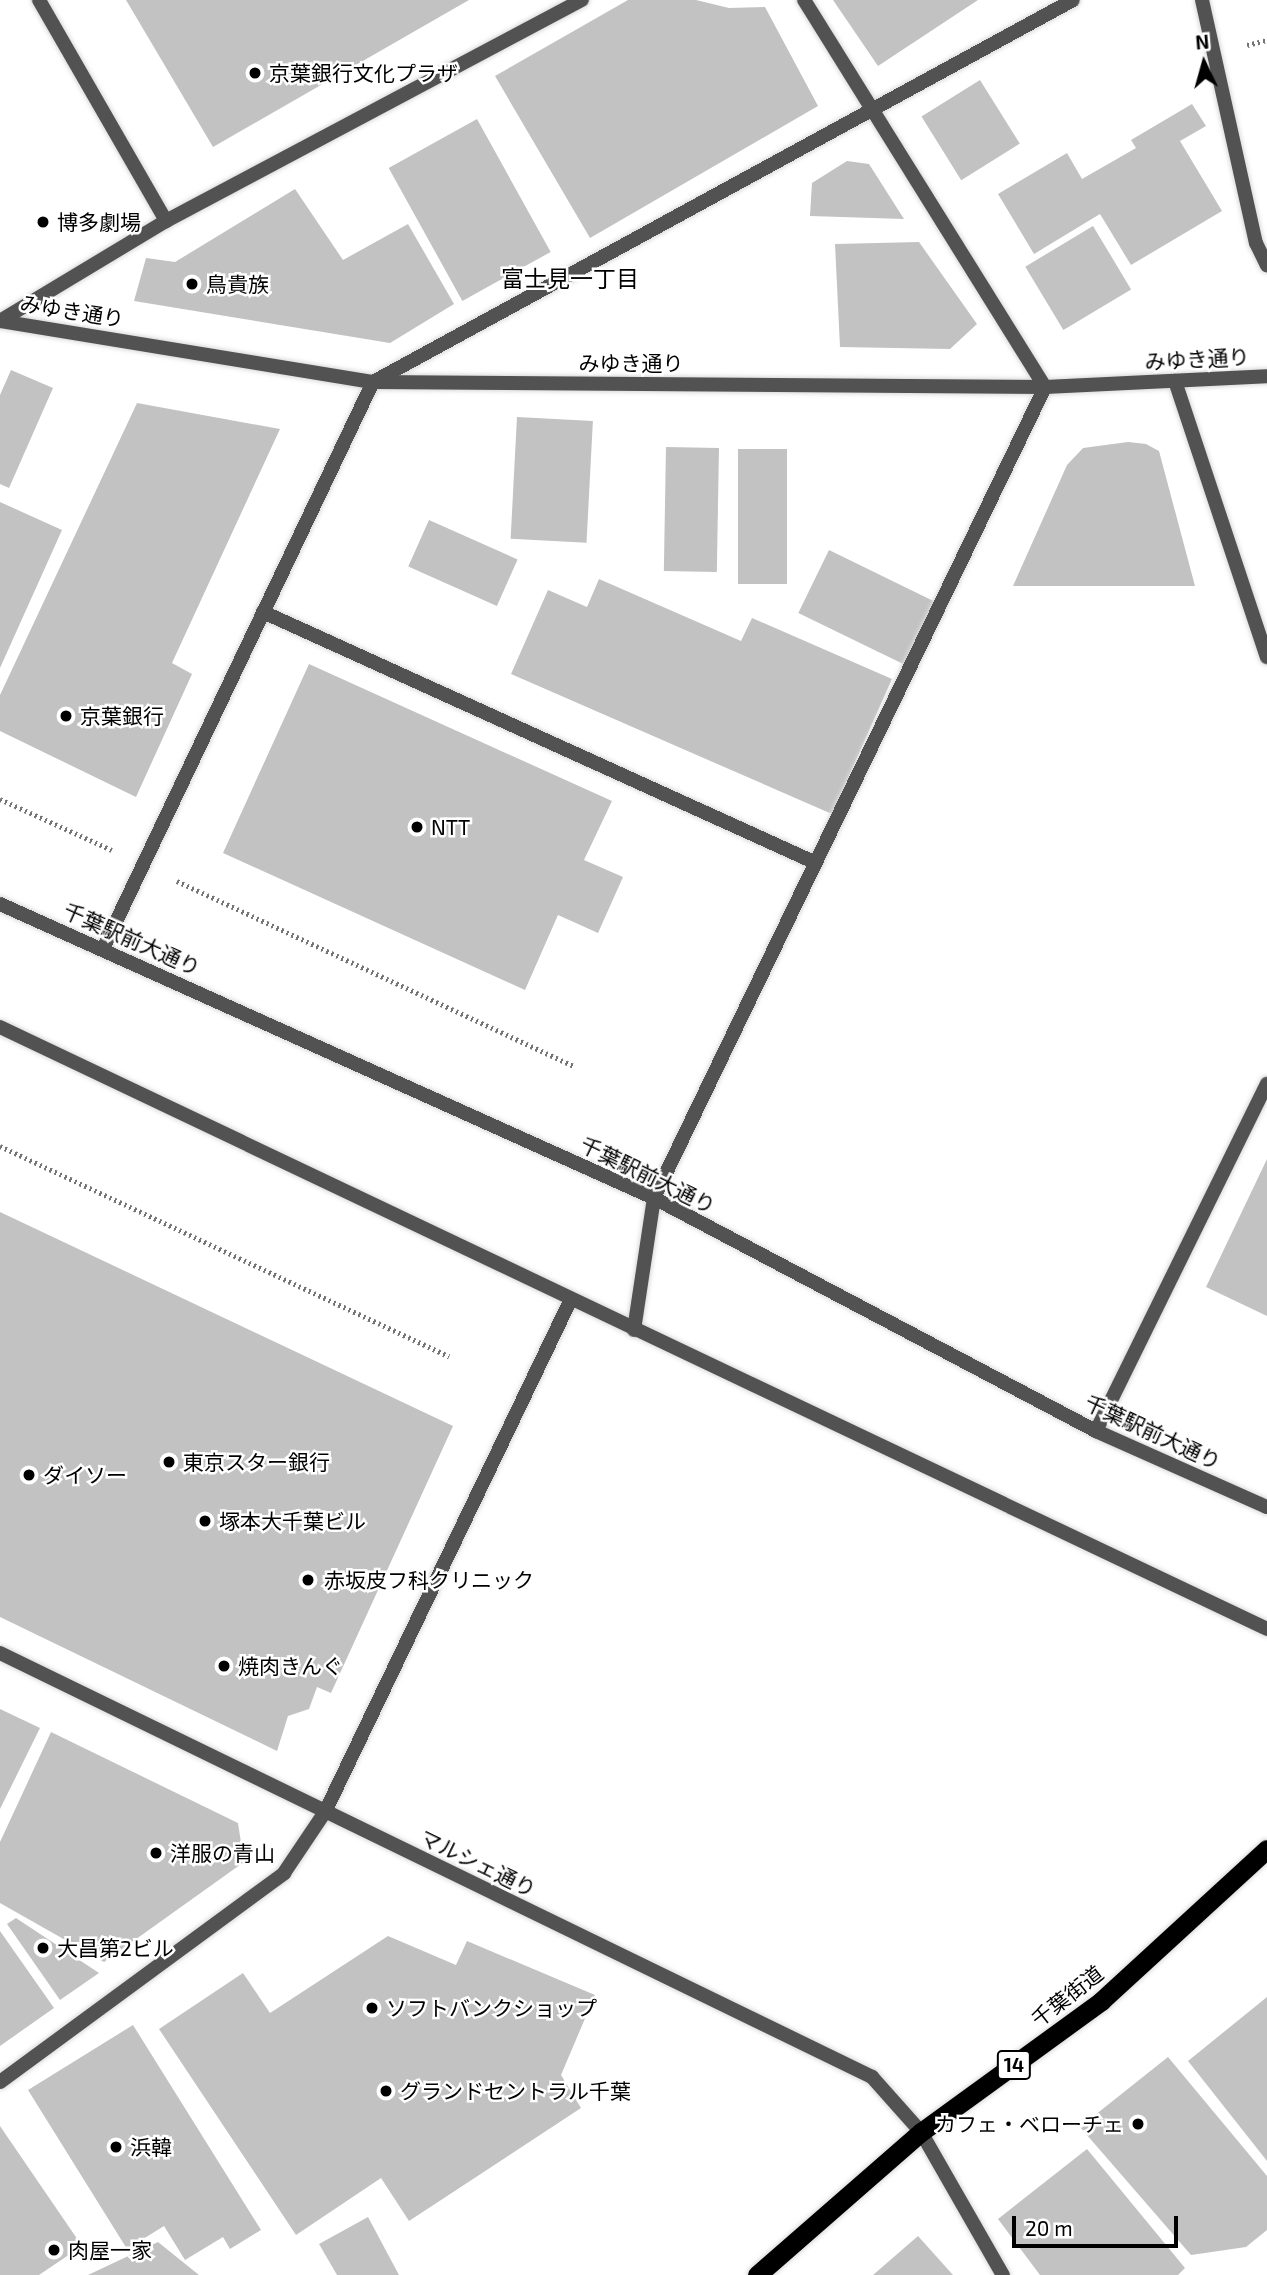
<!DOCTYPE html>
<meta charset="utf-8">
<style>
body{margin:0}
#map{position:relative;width:1267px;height:2275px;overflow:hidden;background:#fff;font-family:"Exo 2","Noto Sans JP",sans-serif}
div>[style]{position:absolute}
.building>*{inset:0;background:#c2c2c2;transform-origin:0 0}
.path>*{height:4.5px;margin-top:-2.25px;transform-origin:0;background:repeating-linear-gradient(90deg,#747474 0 2px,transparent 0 5.5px)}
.roads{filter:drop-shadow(0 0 2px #dbdbdb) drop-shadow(0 0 2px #dbdbdb)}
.service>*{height:14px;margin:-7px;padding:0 7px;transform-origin:7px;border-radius:7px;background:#525252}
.minor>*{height:14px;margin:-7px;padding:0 7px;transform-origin:7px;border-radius:7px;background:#525252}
.tertiary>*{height:14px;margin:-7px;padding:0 7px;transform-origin:7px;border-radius:7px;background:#525252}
.trunk>*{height:19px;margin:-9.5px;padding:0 9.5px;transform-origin:9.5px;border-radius:9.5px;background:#000}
.dots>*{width:19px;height:19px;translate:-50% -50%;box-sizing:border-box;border:4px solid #fff;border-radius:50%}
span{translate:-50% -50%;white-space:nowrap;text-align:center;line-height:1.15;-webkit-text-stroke:5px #fff;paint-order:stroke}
.shield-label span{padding:2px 5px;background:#fff;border:2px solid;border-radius:5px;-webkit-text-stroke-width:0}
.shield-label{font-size:19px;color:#000;font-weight:700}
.poi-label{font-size:21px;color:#000}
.left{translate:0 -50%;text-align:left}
.right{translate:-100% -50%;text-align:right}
.street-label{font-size:21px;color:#000}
.neighbourhood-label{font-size:23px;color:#000}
.north{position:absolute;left:1169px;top:28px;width:70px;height:70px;-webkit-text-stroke:5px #fff;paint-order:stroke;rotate:355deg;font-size:19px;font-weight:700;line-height:28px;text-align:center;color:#000}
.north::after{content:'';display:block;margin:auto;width:24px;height:32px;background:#000;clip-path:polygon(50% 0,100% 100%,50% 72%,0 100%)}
.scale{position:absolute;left:1012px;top:2216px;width:166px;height:32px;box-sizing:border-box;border:4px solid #000;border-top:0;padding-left:9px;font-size:21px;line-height:24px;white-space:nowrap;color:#000;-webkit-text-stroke:5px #fff;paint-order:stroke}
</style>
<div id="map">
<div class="building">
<i style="clip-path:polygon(126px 0,469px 0,213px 147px)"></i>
<i style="clip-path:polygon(628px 0,696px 0,729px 8px,765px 7px,818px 106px,590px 238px,495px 76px)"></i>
<i style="clip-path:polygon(833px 0,978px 0,878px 66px)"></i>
<i style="left:980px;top:80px;width:75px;height:69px;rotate:58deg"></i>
<i style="clip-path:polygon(1192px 104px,1206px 126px,1180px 141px,1222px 211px,1131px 265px,1100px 214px,1034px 254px,998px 194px,1067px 153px,1082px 179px,1136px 148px,1131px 140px)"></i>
<i style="left:477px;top:119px;width:152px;height:101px;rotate:61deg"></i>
<i style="clip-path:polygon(847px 161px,869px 164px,904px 219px,810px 216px,812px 183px)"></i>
<i style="clip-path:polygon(295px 189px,343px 260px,408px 224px,454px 304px,390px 343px,134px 301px,146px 258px,175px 262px)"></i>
<i style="left:1093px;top:226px;width:74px;height:79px;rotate:59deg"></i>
<i style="clip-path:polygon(919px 242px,977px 324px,950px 349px,840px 347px,835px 244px)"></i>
<i style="clip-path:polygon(11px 370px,53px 388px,9px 488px,0 484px,0 395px)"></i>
<i style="clip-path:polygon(137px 403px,280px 429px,172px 663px,192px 674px,136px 797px,0 731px,0 695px)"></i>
<i style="left:517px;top:417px;width:76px;height:122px;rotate:3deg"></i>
<i style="clip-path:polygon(1128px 442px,1146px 444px,1159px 451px,1195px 586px,1013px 586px,1067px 465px,1083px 448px)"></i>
<i style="left:666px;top:447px;width:53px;height:124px;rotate:1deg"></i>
<i style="left:738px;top:449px;width:49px;height:135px"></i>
<i style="clip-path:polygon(0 502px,62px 530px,0 668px)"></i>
<i style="left:429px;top:520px;width:97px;height:51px;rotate:24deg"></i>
<i style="left:829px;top:550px;width:123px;height:70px;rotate:26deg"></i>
<i style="clip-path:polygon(599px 579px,741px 641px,752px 618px,892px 679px,832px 814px,511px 674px,548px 590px,587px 607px)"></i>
<i style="clip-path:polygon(309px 664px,612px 801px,584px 860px,623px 877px,598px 933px,558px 915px,525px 990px,223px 853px)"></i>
<i style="clip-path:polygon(1267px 1159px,1267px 1316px,1206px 1287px)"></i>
<i style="clip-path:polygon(0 1212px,453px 1426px,331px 1693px,317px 1687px,309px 1709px,288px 1716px,277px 1751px,0 1617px)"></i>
<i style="clip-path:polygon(0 1709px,40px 1728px,0 1809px)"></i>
<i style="clip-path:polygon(51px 1732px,238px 1823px,244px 1862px,104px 1962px,0 1903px,0 1842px)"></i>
<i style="clip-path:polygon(16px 1918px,99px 1973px,60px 2000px,7px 1924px)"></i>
<i style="clip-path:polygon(0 1931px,54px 2008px,0 2046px)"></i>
<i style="clip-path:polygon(388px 1936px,456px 1965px,467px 1941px,595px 1995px,561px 2075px,581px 2108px,409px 2221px,381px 2178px,296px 2235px,159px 2029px,243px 1973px,270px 2013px)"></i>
<i style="clip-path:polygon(1267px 1997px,1267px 2161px,1188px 2061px)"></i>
<i style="clip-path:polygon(133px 2025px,261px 2230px,230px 2249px,223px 2237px,185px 2260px,164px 2226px,127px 2249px,28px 2090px)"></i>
<i style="clip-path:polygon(1168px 2057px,1267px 2176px,1267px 2230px,1246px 2247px,1191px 2255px,1080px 2127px)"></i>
<i style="clip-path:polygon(0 2126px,82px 2246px,39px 2275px,0 2275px)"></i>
<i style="clip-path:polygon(1087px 2149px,1185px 2268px,1178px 2275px,1040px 2275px,998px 2219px)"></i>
<i style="clip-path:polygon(368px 2217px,399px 2275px,337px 2275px,319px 2244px)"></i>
<i style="clip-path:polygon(918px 2236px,953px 2275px,873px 2275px)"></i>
<i style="clip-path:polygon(158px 2242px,199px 2275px,88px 2275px)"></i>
</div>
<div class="path">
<i style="left:1247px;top:45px;width:21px;rotate:-14deg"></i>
<i style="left:0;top:799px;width:123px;rotate:24.5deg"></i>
<i style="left:177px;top:881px;width:439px;rotate:25deg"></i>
<i style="left:0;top:1146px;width:496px;rotate:25.1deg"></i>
</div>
<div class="roads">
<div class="service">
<i style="left:1175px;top:381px;width:291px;rotate:71.6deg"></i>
<i style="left:1096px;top:1431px;width:387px;rotate:-63.8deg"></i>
</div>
<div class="minor">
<i style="left:39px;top:0;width:255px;rotate:60.1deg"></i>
<i style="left:1202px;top:0;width:249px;rotate:77.5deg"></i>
<i style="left:1256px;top:243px;width:25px;rotate:64deg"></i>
<i style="left:0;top:321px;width:378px;rotate:9.3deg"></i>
<i style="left:373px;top:382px;width:672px;rotate:0.43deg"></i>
<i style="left:1045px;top:387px;width:222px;rotate:-2.8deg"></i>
<i style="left:0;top:321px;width:194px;rotate:-31.1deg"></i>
<i style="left:166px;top:221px;width:471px;rotate:-28deg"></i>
<i style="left:263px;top:612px;width:607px;rotate:24.41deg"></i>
<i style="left:103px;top:949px;width:628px;rotate:-64.54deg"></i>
<i style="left:373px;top:382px;width:797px;rotate:-28.62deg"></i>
<i style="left:634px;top:1330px;width:134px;rotate:-81.4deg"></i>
<i style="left:654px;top:1198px;width:900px;rotate:-64.26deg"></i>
<i style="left:1045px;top:387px;width:456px;rotate:-121.9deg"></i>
<i style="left:0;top:1653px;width:970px;rotate:25.93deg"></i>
<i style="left:872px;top:2077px;width:74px;rotate:48.3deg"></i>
<i style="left:921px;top:2132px;width:165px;rotate:60.2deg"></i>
<i style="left:0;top:2082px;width:353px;rotate:-36.3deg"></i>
<i style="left:284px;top:1873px;width:73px;rotate:-56.1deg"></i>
<i style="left:325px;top:1812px;width:569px;rotate:-64.38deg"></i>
</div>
<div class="tertiary">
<i style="left:0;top:904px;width:717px;rotate:24.21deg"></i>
<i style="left:654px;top:1198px;width:500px;rotate:27.8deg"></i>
<i style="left:1096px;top:1431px;width:187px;rotate:24deg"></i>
<i style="left:0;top:1027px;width:1403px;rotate:25.41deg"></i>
</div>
<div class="trunk">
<i style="left:757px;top:2275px;width:218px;rotate:-41.1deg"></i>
<i style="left:921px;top:2132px;width:223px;rotate:-36deg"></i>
<i style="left:1101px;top:2001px;width:225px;rotate:-42.5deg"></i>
</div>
</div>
<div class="dots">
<i style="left:255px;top:73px;background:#000"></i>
<i style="left:43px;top:222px;background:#000"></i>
<i style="left:192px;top:284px;background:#000"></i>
<i style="left:66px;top:716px;background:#000"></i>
<i style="left:417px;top:827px;background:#000"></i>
<i style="left:169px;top:1462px;background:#000"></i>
<i style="left:29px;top:1475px;background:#000"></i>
<i style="left:205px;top:1521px;background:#000"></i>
<i style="left:308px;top:1580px;background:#000"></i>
<i style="left:224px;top:1666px;background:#000"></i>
<i style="left:156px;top:1853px;background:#000"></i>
<i style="left:43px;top:1948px;background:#000"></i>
<i style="left:372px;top:2008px;background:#000"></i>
<i style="left:386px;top:2091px;background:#000"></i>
<i style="left:1138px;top:2124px;background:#000"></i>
<i style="left:116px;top:2147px;background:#000"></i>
<i style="left:54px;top:2250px;background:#000"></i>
</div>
<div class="shield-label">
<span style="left:1014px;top:2065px">14</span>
</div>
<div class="poi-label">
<span class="left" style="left:269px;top:73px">京葉銀行文化プラザ</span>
<span class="left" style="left:57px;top:222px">博多劇場</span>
<span class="left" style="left:206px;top:284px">鳥貴族</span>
<span class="left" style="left:80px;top:716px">京葉銀行</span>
<span class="left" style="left:431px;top:827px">NTT</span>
<span class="left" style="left:183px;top:1462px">東京スター銀行</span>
<span class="left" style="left:43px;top:1475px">ダイソー</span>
<span class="left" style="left:219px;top:1521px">塚本大千葉ビル</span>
<span class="left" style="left:324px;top:1580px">赤坂皮フ科クリニック</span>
<span class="left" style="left:238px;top:1666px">焼肉きんぐ</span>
<span class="left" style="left:170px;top:1853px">洋服の青山</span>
<span class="left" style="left:57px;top:1948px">大昌第2ビル</span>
<span class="left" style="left:386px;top:2008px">ソフトバンクショップ</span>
<span class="left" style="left:400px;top:2091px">グランドセントラル千葉</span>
<span class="right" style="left:1124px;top:2124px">カフェ・ベローチェ</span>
<span class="left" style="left:130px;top:2147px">浜韓</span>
<span class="left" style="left:68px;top:2250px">肉屋一家</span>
</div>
<div class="street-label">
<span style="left:72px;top:311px;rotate:9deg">みゆき通り</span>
<span style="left:1197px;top:359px;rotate:-3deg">みゆき通り</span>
<span style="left:631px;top:363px">みゆき通り</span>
<span style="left:132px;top:939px;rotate:24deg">千葉駅前大通り</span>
<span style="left:648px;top:1175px;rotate:26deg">千葉駅前大通り</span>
<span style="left:1153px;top:1432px;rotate:25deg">千葉駅前大通り</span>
<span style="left:478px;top:1863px;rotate:26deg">マルシェ通り</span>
<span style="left:1067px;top:1996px;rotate:-38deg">千葉街道</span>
</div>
<div class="neighbourhood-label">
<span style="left:570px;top:278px">富士見一丁目</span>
</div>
<div class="north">N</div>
<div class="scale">20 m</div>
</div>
